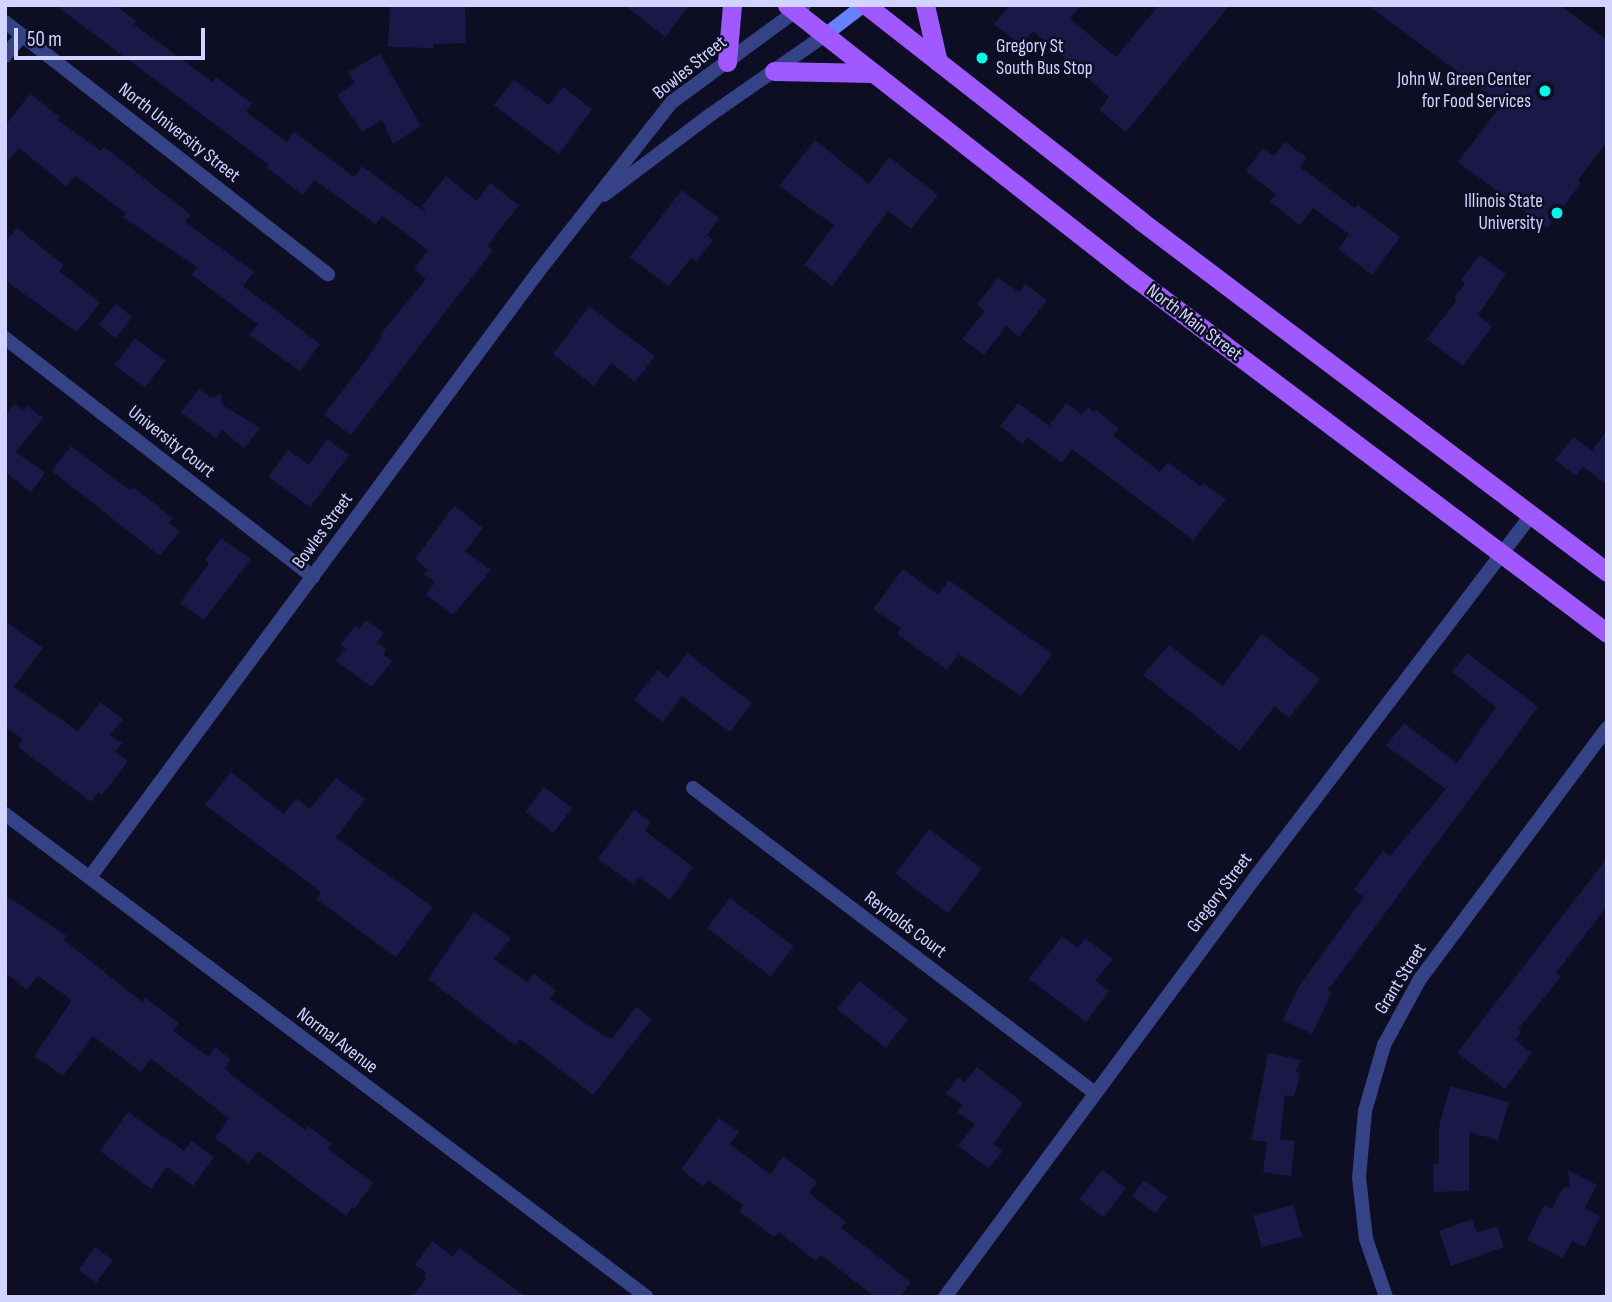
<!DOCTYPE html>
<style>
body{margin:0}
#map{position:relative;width:1612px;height:1302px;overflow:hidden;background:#0d0e24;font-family:"Sofia Sans Condensed",sans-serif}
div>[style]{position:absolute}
.building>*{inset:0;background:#191846;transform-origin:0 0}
.minor>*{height:14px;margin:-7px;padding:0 7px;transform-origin:7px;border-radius:7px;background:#364286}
.secondary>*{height:14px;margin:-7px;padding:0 7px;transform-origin:7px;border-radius:7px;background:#6881ff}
.primary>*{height:19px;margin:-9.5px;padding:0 9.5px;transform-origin:9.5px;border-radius:9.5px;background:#a058ff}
.dots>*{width:19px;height:19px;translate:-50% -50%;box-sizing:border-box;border:4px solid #0d0e24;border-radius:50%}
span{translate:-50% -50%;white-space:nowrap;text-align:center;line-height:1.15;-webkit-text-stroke:5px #0d0e24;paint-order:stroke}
.poi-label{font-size:19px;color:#d1d4ff}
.left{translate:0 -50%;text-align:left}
.right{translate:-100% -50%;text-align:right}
.street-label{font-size:19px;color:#d1d4ff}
.frame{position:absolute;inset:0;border:7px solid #d1d4ff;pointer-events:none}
.scale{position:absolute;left:14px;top:28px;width:191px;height:32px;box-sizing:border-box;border:4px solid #d1d4ff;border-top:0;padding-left:9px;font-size:21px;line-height:24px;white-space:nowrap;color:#d1d4ff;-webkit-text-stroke:5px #0d0e24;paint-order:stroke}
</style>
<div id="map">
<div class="building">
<i style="clip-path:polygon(55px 5px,115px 5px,136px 21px,133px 24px,213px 82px,216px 77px,252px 103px,246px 112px,287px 142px,294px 132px,354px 177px,362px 166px,426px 213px,422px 206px,446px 176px,477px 201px,490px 183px,519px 205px,487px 246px,493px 250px,351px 435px,324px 415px,369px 356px,382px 337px,380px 335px,426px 279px,414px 269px,428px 250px,382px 216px,376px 224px,314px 180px,303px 195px,267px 168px,269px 165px)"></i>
<i style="clip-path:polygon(390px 5px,465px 6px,466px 43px,433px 44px,433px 48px,388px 47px)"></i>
<i style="clip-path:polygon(624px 5px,690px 5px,665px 37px)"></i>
<i style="clip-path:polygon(1010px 5px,1081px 5px,1070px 19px,1116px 57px,1159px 5px,1230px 5px,1126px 132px,1099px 110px,1109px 97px,1074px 65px,1033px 31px,1021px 46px,994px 24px)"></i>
<i style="clip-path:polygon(1367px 5px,1560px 5px,1607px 40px,1607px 142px,1578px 180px,1581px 183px,1547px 228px,1458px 162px,1502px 104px)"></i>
<i style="clip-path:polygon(380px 54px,421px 126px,393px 144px,382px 120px,362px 132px,337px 95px,355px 83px,348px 72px)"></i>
<i style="clip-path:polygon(514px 80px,549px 105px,563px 87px,592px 109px,559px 154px,494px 105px)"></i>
<i style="clip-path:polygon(30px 94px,60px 117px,58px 120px,101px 151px,104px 147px,191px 215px,185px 222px,254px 272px,243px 286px,320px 344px,300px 371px,249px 335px,258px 324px,192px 275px,197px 267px,123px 217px,126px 213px,75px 176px,66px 186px,19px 148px,5px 164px,5px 126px)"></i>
<i style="clip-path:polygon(815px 140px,869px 184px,889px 157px,938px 195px,911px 229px,888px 211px,832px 286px,804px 265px,834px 225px,779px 186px)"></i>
<i style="clip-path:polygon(1285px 142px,1307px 158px,1300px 167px,1355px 208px,1358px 205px,1400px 237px,1372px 275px,1338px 249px,1349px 234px,1313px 208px,1300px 225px,1270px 202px,1276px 194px,1246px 171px,1263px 148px,1274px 156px)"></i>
<i style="clip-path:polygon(682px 190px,719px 218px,707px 235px,713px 240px,696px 261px,691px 258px,669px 286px,630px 257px)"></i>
<i style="clip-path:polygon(17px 228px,64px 265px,59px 271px,100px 303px,77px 332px,5px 280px,5px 243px)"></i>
<i style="clip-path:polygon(1479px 255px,1506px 274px,1478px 315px,1492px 327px,1463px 366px,1427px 339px,1457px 300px,1454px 298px,1465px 283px,1461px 280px)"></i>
<i style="clip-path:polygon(998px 278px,1019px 292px,1025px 284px,1047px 300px,1019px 337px,1006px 326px,984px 355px,962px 339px,985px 311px,977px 304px)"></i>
<i style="left:116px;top:304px;width:21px;height:27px;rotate:39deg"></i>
<i style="clip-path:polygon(589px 306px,655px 356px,635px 382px,611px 363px,594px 386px,553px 354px)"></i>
<i style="left:135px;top:338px;width:38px;height:34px;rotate:37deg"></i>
<i style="clip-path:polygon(199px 389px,211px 398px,221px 394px,222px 405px,260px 428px,244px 448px,222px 430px,216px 438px,181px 412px)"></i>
<i style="clip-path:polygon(1018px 403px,1049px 426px,1066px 403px,1082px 415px,1088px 407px,1094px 413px,1096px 410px,1119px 428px,1113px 436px,1160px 472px,1168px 462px,1200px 486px,1203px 483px,1226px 499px,1193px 540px,1072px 449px,1062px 463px,1027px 437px,1023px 444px,1000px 426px)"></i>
<i style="clip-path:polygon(15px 404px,23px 410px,27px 406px,43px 418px,16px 452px,45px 473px,31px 492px,5px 472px,5px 415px)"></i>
<i style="clip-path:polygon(1607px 430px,1607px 485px,1583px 467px,1576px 476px,1555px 460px,1573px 437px,1592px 451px)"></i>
<i style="clip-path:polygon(327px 439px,349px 455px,310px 507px,268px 477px,288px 450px,309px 465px)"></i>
<i style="clip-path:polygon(71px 446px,130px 490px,133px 487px,173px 518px,169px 523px,180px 531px,160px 556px,52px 471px)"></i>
<i style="clip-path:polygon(454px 506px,483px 528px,465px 551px,491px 570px,453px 615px,426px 595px,435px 582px,424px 574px,428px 570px,415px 559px)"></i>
<i style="clip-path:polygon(221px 538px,251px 559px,204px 620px,180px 603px,209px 563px,205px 560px)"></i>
<i style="clip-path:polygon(903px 569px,938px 595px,949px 580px,1052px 654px,1021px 696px,959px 654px,947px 670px,897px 634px,901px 628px,873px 609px)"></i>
<i style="clip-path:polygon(366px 620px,384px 633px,377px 642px,386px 649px,383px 654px,392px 661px,372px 687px,336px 661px,346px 648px,341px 644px,355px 626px,359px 629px)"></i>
<i style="clip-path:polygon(5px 621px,43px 648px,14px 687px,78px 731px,100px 702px,123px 719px,110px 735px,122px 743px,115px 752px,128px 761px,102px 795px,98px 792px,91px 802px,18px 747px,23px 739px,5px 727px)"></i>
<i style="clip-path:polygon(1262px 634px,1320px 679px,1289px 718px,1275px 706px,1240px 751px,1143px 675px,1169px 645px,1223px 686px)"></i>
<i style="clip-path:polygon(687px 653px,752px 703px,730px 732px,682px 696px,663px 722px,634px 700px,658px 670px,668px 678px)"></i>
<i style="clip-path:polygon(1467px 653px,1538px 707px,1328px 990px,1332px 992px,1312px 1034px,1283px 1020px,1299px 986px,1364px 897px,1354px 890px,1383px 851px,1390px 856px,1446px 789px,1386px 746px,1404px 723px,1457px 763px,1496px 707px,1452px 672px)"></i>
<i style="clip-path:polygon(231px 772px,284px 814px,296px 798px,310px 809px,336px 778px,365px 799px,336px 838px,433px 907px,396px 957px,316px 899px,321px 892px,205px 805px)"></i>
<i style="left:544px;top:787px;width:35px;height:31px;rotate:37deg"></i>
<i style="clip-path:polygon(634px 810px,651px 822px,645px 831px,693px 867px,670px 900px,639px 877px,633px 884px,598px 859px)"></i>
<i style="left:929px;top:829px;width:66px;height:56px;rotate:37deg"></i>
<i style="clip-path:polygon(1607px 858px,1607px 906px,1556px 973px,1561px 977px,1518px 1029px,1521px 1032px,1515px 1040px,1532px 1053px,1505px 1089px,1457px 1053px)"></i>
<i style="clip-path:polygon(5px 895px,67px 936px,64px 940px,142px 1002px,146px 998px,179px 1023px,173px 1031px,209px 1057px,215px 1047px,231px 1059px,225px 1068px,231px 1075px,305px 1130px,308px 1126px,332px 1144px,328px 1149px,373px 1183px,354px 1209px,352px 1207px,346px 1216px,258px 1151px,249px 1163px,215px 1138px,229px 1118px,151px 1059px,141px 1072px,93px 1036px,63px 1076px,34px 1056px,72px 1000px,38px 976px,27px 990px,5px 973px)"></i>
<i style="left:730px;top:898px;width:80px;height:38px;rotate:37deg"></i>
<i style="clip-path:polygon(474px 912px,511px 938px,494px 959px,527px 982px,534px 974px,556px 991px,550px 999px,604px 1036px,612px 1039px,636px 1007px,652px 1019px,593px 1095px,520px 1039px,515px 1045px,428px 979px)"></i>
<i style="clip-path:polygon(1062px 936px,1078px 948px,1085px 938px,1113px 959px,1095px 981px,1109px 991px,1086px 1022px,1029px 979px)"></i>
<i style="left:859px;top:981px;width:62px;height:36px;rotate:38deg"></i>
<i style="clip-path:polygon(1268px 1053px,1301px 1060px,1295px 1072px,1300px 1073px,1294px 1097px,1285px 1095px,1280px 1139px,1295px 1141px,1291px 1176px,1263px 1172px,1267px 1142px,1251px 1140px)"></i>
<i style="clip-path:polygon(977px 1067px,1023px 1103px,993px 1144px,1003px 1151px,989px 1168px,958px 1146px,975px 1124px,957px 1112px,963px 1105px,946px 1094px,958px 1077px,965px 1082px)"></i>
<i style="clip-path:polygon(1450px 1086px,1509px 1102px,1498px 1140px,1469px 1132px,1469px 1191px,1434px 1192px,1433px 1164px,1439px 1164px,1439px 1127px)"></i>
<i style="clip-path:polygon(128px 1112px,184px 1151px,192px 1141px,214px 1157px,193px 1186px,167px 1167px,151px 1189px,100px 1151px)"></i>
<i style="clip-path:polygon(719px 1118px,739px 1132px,730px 1144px,770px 1174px,783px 1156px,817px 1182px,809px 1193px,846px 1222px,841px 1228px,911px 1282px,900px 1297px,875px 1297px,821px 1255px,816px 1261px,779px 1232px,774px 1237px,739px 1211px,743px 1205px,708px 1180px,703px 1186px,681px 1169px)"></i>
<i style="left:1102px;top:1170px;width:30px;height:37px;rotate:37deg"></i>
<i style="clip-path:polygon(1568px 1170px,1597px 1185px,1585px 1208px,1600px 1216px,1585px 1247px,1572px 1241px,1563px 1258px,1527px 1240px,1544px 1205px,1552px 1209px,1562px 1189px,1570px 1186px)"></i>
<i style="left:1144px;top:1180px;width:29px;height:20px;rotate:36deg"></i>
<i style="left:1294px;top:1205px;width:33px;height:42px;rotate:76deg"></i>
<i style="clip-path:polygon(1472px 1219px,1477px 1233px,1497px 1226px,1504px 1247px,1451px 1266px,1439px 1231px)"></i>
<i style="clip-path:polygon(432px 1241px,453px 1257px,459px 1248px,526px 1297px,412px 1297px,427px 1278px,424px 1276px,426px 1272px,415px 1265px)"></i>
<i style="left:95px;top:1247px;width:22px;height:28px;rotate:36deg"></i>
</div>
<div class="minor">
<i style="left:5px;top:22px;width:410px;rotate:38deg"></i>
<i style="left:5px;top:56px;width:27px;rotate:-51deg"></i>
<i style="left:604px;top:195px;width:133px;rotate:-37deg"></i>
<i style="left:710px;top:115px;width:140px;rotate:-34.8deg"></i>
<i style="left:5px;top:338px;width:390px;rotate:37.8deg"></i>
<i style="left:693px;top:788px;width:505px;rotate:37.19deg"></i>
<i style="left:5px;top:814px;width:803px;rotate:36.96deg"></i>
<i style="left:90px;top:877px;width:753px;rotate:-53.48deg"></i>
<i style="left:538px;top:272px;width:216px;rotate:-51.8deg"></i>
<i style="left:672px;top:102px;width:164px;rotate:-36.3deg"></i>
<i style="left:945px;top:1297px;width:520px;rotate:-53.53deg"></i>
<i style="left:1254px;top:879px;width:457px;rotate:-52.7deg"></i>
<i style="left:1386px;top:1297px;width:61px;rotate:-109deg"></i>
<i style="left:1366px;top:1239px;width:61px;rotate:-96.5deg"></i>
<i style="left:1359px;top:1178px;width:67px;rotate:-84.9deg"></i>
<i style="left:1365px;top:1111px;width:69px;rotate:-73.9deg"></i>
<i style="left:1384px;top:1045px;width:75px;rotate:-61.4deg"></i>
<i style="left:1420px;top:979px;width:313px;rotate:-53.3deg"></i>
</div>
<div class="secondary">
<i style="left:825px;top:35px;width:49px;rotate:-37.6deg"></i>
</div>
<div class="primary">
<i style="left:787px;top:5px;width:446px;rotate:38.1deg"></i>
<i style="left:1138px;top:280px;width:587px;rotate:36.97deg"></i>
<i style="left:866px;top:5px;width:350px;rotate:38.1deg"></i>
<i style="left:1141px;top:221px;width:583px;rotate:36.99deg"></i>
<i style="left:925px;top:5px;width:58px;rotate:77.2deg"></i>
<i style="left:727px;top:62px;width:57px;rotate:-85deg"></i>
<i style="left:774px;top:71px;width:99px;rotate:1.2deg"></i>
</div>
<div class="dots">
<i style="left:982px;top:58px;background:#00fce4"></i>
<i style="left:1545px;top:91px;background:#00fce4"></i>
<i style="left:1557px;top:213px;background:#00fce4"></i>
</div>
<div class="poi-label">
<span class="left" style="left:996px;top:58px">Gregory St<br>South Bus Stop</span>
<span class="right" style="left:1531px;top:91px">John W. Green Center<br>for Food Services</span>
<span class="right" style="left:1543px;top:213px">Illinois State<br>University</span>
</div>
<div class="street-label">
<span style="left:690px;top:68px;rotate:-39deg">Bowles Street</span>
<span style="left:179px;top:133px;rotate:38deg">North University Street</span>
<span style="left:1194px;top:323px;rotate:37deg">North Main Street</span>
<span style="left:171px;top:442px;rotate:38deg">University Court</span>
<span style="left:323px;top:531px;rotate:-54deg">Bowles Street</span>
<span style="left:1220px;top:893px;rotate:-53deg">Gregory Street</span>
<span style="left:905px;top:925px;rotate:37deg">Reynolds Court</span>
<span style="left:1401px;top:979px;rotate:-58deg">Grant Street</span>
<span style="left:337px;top:1041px;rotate:37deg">Normal Avenue</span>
</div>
<div class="frame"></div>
<div class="scale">50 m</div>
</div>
